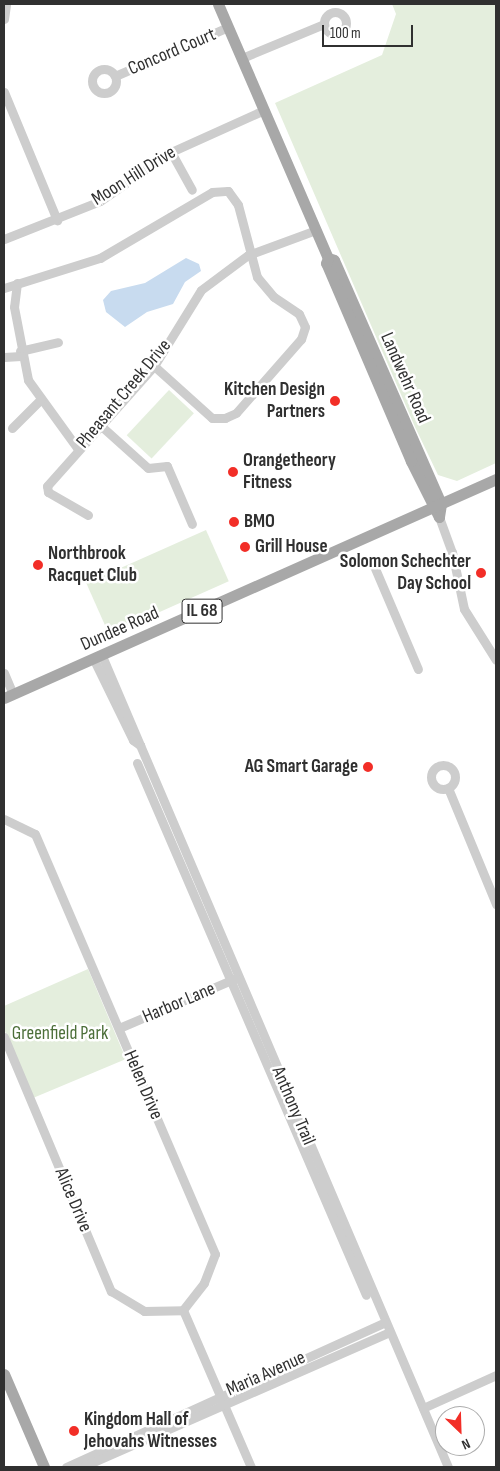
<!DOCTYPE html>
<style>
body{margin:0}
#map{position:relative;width:500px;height:1471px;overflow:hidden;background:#fff;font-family:"Sofia Sans Condensed",sans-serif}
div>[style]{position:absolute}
.green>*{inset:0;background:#e4eedd;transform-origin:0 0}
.water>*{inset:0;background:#c8dbef}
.minor>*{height:9px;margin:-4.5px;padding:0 4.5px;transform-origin:4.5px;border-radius:4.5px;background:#cdcdcd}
.minor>.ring{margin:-4.5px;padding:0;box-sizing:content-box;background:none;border:9px solid #cdcdcd;border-radius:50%}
.major>*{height:11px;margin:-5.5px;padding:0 5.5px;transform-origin:5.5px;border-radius:5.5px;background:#a8a8a8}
.dots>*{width:14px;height:14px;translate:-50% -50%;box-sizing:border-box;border:2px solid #fff;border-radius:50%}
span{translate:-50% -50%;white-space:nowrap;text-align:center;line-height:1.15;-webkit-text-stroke:5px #fff;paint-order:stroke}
.shield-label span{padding:1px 4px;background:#fff;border:1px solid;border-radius:4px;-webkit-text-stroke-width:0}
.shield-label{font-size:18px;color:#303030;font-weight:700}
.street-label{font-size:19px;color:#303030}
.poi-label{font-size:19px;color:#303030;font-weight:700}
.right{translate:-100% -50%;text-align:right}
.left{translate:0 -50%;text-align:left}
.park-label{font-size:19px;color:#4c6f39}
.frame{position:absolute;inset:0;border:5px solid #303030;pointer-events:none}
.north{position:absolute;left:435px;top:1406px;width:50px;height:50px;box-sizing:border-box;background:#fff;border:1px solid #acacac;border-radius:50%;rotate:156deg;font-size:14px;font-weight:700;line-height:20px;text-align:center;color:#303030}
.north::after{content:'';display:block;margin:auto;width:18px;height:22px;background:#f22e27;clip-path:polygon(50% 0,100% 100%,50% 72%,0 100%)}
.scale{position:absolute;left:322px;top:25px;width:91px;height:22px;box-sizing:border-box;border:2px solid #303030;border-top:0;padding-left:6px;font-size:15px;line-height:18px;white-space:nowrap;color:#303030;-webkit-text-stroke:4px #fff;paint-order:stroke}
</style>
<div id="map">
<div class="green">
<i style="clip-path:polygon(392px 4px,496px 4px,496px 463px,457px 481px,438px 475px,415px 427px,275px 103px,382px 55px,396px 14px)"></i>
<i style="left:169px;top:390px;width:34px;height:62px;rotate:43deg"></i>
<i style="left:206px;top:530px;width:56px;height:131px;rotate:66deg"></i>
<i style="clip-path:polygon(88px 969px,126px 1059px,33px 1098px,4px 1029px,4px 1006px)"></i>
</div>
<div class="water">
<i style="clip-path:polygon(186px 258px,199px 264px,201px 271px,185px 282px,173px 304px,147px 312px,125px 327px,106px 312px,103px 300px,111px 291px,145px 283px)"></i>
</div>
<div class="minor">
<i class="ring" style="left:324px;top:12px;width:13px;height:13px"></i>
<i style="left:4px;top:19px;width:15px;rotate:-82deg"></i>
<i style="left:242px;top:58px;width:89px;rotate:-22.5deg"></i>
<i class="ring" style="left:92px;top:69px;width:15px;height:15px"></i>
<i style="left:115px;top:76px;width:123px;rotate:-23.4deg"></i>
<i style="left:4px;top:92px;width:139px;rotate:67.5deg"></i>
<i style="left:171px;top:152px;width:43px;rotate:61.1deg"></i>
<i style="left:4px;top:239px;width:103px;rotate:-21.6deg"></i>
<i style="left:100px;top:201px;width:86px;rotate:-34.6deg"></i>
<i style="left:171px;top:152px;width:102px;rotate:-24.3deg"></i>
<i style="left:17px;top:283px;width:24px;rotate:97deg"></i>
<i style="left:14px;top:307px;width:74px;rotate:79.1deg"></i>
<i style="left:28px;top:380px;width:85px;rotate:54.1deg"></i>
<i style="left:4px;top:288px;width:101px;rotate:-17.4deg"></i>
<i style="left:100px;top:258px;width:130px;rotate:-30.5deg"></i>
<i style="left:212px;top:192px;width:16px;rotate:-4deg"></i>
<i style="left:228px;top:191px;width:17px;rotate:54deg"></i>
<i style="left:238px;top:205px;width:74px;rotate:75.2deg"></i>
<i style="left:257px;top:277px;width:26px;rotate:50deg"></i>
<i style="left:274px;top:297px;width:30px;rotate:34deg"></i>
<i style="left:299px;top:314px;width:14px;rotate:65deg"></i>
<i style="left:305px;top:327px;width:13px;rotate:108deg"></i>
<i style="left:301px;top:339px;width:98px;rotate:131.3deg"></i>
<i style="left:236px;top:413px;width:12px;rotate:156deg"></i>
<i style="left:225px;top:418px;width:13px;rotate:180deg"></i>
<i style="left:212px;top:418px;width:78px;rotate:-138.1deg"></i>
<i style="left:20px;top:351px;width:39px;rotate:-13deg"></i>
<i style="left:4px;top:357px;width:17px;rotate:-3deg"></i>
<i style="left:100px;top:425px;width:64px;rotate:41.9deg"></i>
<i style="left:148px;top:468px;width:19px;rotate:-6deg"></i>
<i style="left:167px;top:466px;width:63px;rotate:66.7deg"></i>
<i style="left:12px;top:428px;width:40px;rotate:-45deg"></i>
<i style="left:88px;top:515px;width:46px;rotate:-150.1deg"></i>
<i style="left:48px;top:492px;width:6px;rotate:-99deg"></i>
<i style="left:47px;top:486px;width:161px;rotate:-48.3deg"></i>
<i style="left:154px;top:366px;width:89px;rotate:-58.3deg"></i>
<i style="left:201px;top:290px;width:59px;rotate:-36.7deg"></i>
<i style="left:248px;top:255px;width:72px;rotate:-20.2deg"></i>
<i style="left:439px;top:517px;width:37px;rotate:70deg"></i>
<i style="left:452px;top:552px;width:58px;rotate:78.1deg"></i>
<i style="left:464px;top:609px;width:60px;rotate:57.9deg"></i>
<i style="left:374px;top:566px;width:112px;rotate:66.9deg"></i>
<i style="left:94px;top:660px;width:89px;rotate:64deg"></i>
<i style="left:133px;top:740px;width:9px;rotate:36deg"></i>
<i style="left:140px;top:745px;width:97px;rotate:-113.1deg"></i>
<i style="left:4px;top:673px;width:23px;rotate:67deg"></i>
<i style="left:140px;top:745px;width:785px;rotate:66.9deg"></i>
<i style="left:137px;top:763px;width:579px;rotate:66.71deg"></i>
<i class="ring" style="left:431px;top:765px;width:15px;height:15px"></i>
<i style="left:448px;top:788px;width:126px;rotate:67.5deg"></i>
<i style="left:4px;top:819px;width:34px;rotate:26deg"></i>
<i style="left:35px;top:834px;width:457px;rotate:66.8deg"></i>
<i style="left:215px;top:1254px;width:31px;rotate:111deg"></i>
<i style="left:204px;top:1283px;width:34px;rotate:128deg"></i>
<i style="left:119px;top:1028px;width:127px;rotate:-23.1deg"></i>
<i style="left:4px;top:1037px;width:276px;rotate:67.2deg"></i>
<i style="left:111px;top:1291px;width:39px;rotate:31deg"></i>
<i style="left:144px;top:1311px;width:39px;rotate:-1deg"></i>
<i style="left:183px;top:1310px;width:171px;rotate:66.6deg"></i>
<i style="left:423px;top:1408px;width:80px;rotate:-24.3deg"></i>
<i style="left:66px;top:1467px;width:350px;rotate:-24.4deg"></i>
<i style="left:82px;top:1467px;width:335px;rotate:-23.7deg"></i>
</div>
<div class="major">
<i style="left:218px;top:4px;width:277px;rotate:66.6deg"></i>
<i style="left:328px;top:258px;width:6px;rotate:18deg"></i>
<i style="left:334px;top:260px;width:266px;rotate:66.3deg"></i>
<i style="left:441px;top:504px;width:13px;rotate:99deg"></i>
<i style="left:439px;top:517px;width:63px;rotate:-116.6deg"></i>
<i style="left:411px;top:461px;width:215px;rotate:-113.2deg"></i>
<i style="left:326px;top:263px;width:5px;rotate:-68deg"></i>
<i style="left:4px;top:698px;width:539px;rotate:-23.99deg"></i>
<i style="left:4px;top:1374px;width:101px;rotate:66.7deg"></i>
</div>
<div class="dots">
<i style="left:335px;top:401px;background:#f22e27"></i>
<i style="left:233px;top:472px;background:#f22e27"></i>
<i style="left:234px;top:522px;background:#f22e27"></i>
<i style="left:245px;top:547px;background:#f22e27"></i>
<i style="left:38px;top:565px;background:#f22e27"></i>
<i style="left:481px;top:573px;background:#f22e27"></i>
<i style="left:368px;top:767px;background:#f22e27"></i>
<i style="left:74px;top:1431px;background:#f22e27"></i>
</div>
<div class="shield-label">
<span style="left:202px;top:611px">IL 68</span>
</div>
<div class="street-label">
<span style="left:172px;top:52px;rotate:-23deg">Concord Court</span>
<span style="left:134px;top:176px;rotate:-32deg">Moon Hill Drive</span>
<span style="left:405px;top:378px;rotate:66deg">Landwehr Road</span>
<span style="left:124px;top:394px;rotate:-50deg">Pheasant Creek Drive</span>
<span style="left:120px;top:629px;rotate:-24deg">Dundee Road</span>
<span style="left:179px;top:1003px;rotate:-23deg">Harbor Lane</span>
<span style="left:143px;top:1085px;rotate:67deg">Helen Drive</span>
<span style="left:293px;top:1106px;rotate:67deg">Anthony Trail</span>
<span style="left:73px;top:1200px;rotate:67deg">Alice Drive</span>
<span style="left:266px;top:1374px;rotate:-24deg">Maria Avenue</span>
</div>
<div class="poi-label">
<span class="right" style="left:325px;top:401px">Kitchen Design<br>Partners</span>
<span class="left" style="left:243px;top:472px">Orangetheory<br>Fitness</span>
<span class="left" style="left:244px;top:522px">BMO</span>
<span class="left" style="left:255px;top:547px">Grill House</span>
<span class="left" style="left:48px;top:565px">Northbrook<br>Racquet Club</span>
<span class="right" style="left:471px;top:573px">Solomon Schechter<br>Day School</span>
<span class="right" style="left:358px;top:767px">AG Smart Garage</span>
<span class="left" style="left:84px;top:1431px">Kingdom Hall of<br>Jehovahs Witnesses</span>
</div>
<div class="park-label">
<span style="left:60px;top:1034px">Greenfield Park</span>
</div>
<div class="frame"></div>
<div class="north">N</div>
<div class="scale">100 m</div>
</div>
